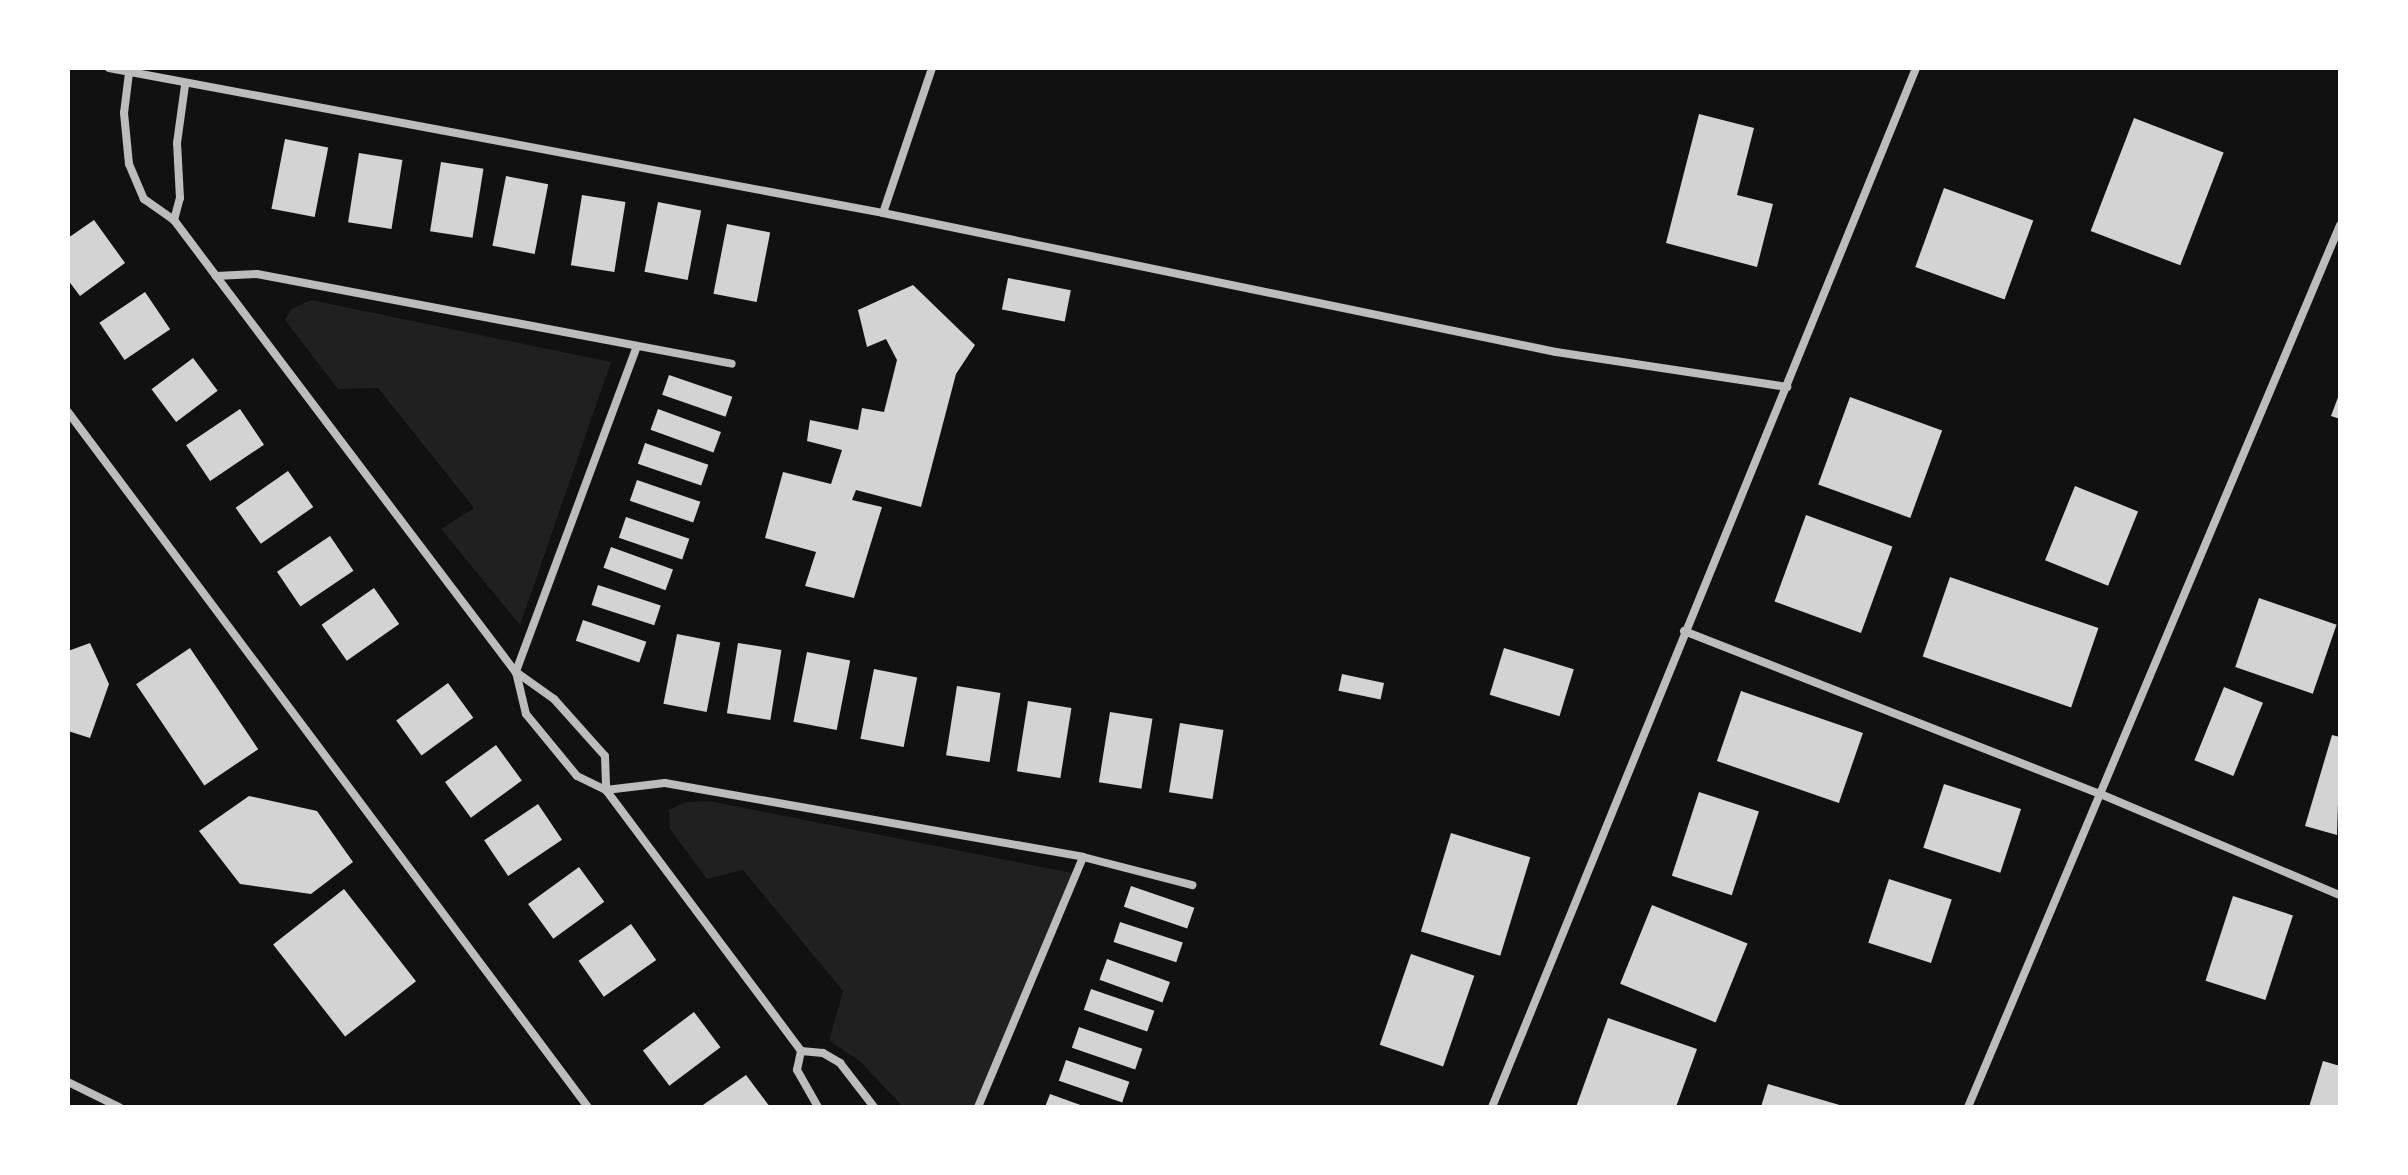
<!DOCTYPE html>
<style>
body{margin:0}
#map{position:relative;width:2408px;height:1175px;overflow:hidden;background:#111;font-family:Poppins,sans-serif}
div>[style]{position:absolute}
.green>*{inset:0;background:#202020}
.building>*{inset:0;background:#d3d3d3;transform-origin:0 0}
.minor>*{height:8px;margin:-4px;padding:0 4px;transform-origin:4px;border-radius:4px;background:#bcbcbc}
span{translate:-50% -50%;white-space:nowrap;text-align:center;line-height:1.15;-webkit-text-stroke:8px #fff;paint-order:stroke}
.frame{position:absolute;inset:0;border:70px solid #fff;pointer-events:none}
</style>
<div id="map">
<div class="green">
<i style="clip-path:polygon(311px 300px,611px 362px,520px 625px,441px 529px,474px 508px,378px 388px,338px 389px,285px 320px,291px 309px)"></i>
<i style="clip-path:polygon(709px 801px,1072px 873px,983px 1107px,903px 1107px,860px 1061px,829px 1041px,843px 991px,743px 870px,707px 879px,670px 829px,669px 810px,686px 802px)"></i>
</div>
<div class="building">
<i style="clip-path:polygon(1699px 114px,1754px 128px,1737px 195px,1773px 204px,1757px 267px,1666px 243px)"></i>
<i style="left:2134px;top:118px;width:96px;height:121px;rotate:21deg"></i>
<i style="left:285px;top:139px;width:44px;height:71px;rotate:11deg"></i>
<i style="left:359px;top:153px;width:44px;height:70px;rotate:9deg"></i>
<i style="left:441px;top:162px;width:43px;height:70px;rotate:9deg"></i>
<i style="left:506px;top:176px;width:43px;height:71px;rotate:11deg"></i>
<i style="left:1944px;top:188px;width:95px;height:84px;rotate:20deg"></i>
<i style="left:582px;top:195px;width:44px;height:71px;rotate:9deg"></i>
<i style="left:658px;top:202px;width:44px;height:71px;rotate:11deg"></i>
<i style="clip-path:polygon(94px 220px,125px 263px,80px 296px,68px 280px,68px 238px)"></i>
<i style="left:727px;top:224px;width:44px;height:71px;rotate:11deg"></i>
<i style="left:1008px;top:278px;width:64px;height:32px;rotate:11deg"></i>
<i style="clip-path:polygon(913px 285px,975px 345px,956px 374px,921px 507px,856px 490px,852px 500px,882px 507px,854px 598px,805px 586px,816px 552px,765px 538px,783px 472px,831px 484px,842px 450px,807px 441px,810px 420px,858px 430px,862px 408px,884px 412px,897px 360px,886px 339px,867px 347px,858px 310px)"></i>
<i style="left:145px;top:292px;width:45px;height:55px;rotate:56deg"></i>
<i style="left:193px;top:358px;width:41px;height:52px;rotate:53deg"></i>
<i style="left:669px;top:375px;width:67px;height:21px;rotate:19deg"></i>
<i style="clip-path:polygon(2340px 392px,2340px 419px,2331px 416px)"></i>
<i style="left:1850px;top:397px;width:98px;height:93px;rotate:20deg"></i>
<i style="left:240px;top:409px;width:43px;height:65px;rotate:56deg"></i>
<i style="left:658px;top:409px;width:67px;height:22px;rotate:20deg"></i>
<i style="left:645px;top:443px;width:67px;height:22px;rotate:19deg"></i>
<i style="left:288px;top:471px;width:44px;height:64px;rotate:55deg"></i>
<i style="left:637px;top:480px;width:67px;height:22px;rotate:19deg"></i>
<i style="left:2075px;top:486px;width:68px;height:80px;rotate:22deg"></i>
<i style="left:1806px;top:515px;width:92px;height:92px;rotate:20deg"></i>
<i style="left:626px;top:517px;width:67px;height:22px;rotate:19deg"></i>
<i style="left:330px;top:536px;width:42px;height:64px;rotate:56deg"></i>
<i style="left:611px;top:547px;width:66px;height:22px;rotate:20deg"></i>
<i style="left:1950px;top:577px;width:157px;height:84px;rotate:19deg"></i>
<i style="left:598px;top:585px;width:66px;height:21px;rotate:18deg"></i>
<i style="left:374px;top:588px;width:44px;height:64px;rotate:55deg"></i>
<i style="left:2259px;top:598px;width:82px;height:73px;rotate:19deg"></i>
<i style="left:583px;top:620px;width:67px;height:22px;rotate:19deg"></i>
<i style="left:677px;top:634px;width:44px;height:71px;rotate:11deg"></i>
<i style="clip-path:polygon(90px 643px,109px 684px,90px 738px,68px 731px,68px 651px)"></i>
<i style="left:738px;top:643px;width:44px;height:71px;rotate:9deg"></i>
<i style="left:190px;top:648px;width:122px;height:65px;rotate:56deg"></i>
<i style="left:1504px;top:648px;width:73px;height:49px;rotate:17deg"></i>
<i style="left:807px;top:652px;width:44px;height:71px;rotate:11deg"></i>
<i style="left:874px;top:669px;width:44px;height:71px;rotate:11deg"></i>
<i style="left:1342px;top:674px;width:43px;height:17px;rotate:12deg"></i>
<i style="left:448px;top:683px;width:43px;height:64px;rotate:54deg"></i>
<i style="left:957px;top:686px;width:44px;height:70px;rotate:9deg"></i>
<i style="left:2224px;top:687px;width:42px;height:79px;rotate:22deg"></i>
<i style="left:1741px;top:691px;width:129px;height:74px;rotate:19deg"></i>
<i style="left:1028px;top:701px;width:44px;height:71px;rotate:9deg"></i>
<i style="left:1110px;top:712px;width:43px;height:71px;rotate:9deg"></i>
<i style="left:1180px;top:723px;width:44px;height:70px;rotate:9deg"></i>
<i style="clip-path:polygon(2332px 735px,2340px 737px,2337px 835px,2305px 826px)"></i>
<i style="left:496px;top:745px;width:44px;height:63px;rotate:54deg"></i>
<i style="left:1944px;top:784px;width:81px;height:67px;rotate:18deg"></i>
<i style="left:1699px;top:792px;width:63px;height:88px;rotate:18deg"></i>
<i style="clip-path:polygon(249px 796px,317px 811px,353px 862px,311px 894px,240px 884px,199px 831px)"></i>
<i style="left:538px;top:804px;width:43px;height:65px;rotate:56deg"></i>
<i style="left:1451px;top:833px;width:83px;height:103px;rotate:17deg"></i>
<i style="left:579px;top:867px;width:43px;height:63px;rotate:54deg"></i>
<i style="left:1889px;top:879px;width:66px;height:67px;rotate:18deg"></i>
<i style="left:1131px;top:886px;width:67px;height:22px;rotate:19deg"></i>
<i style="left:344px;top:889px;width:117px;height:90px;rotate:52deg"></i>
<i style="left:2233px;top:896px;width:63px;height:89px;rotate:18deg"></i>
<i style="left:1652px;top:905px;width:103px;height:85px;rotate:22deg"></i>
<i style="left:1120px;top:922px;width:66px;height:21px;rotate:18deg"></i>
<i style="left:631px;top:924px;width:44px;height:64px;rotate:55deg"></i>
<i style="left:1411px;top:954px;width:67px;height:96px;rotate:19deg"></i>
<i style="left:1107px;top:959px;width:67px;height:22px;rotate:20deg"></i>
<i style="left:1091px;top:989px;width:67px;height:22px;rotate:19deg"></i>
<i style="left:694px;top:1012px;width:44px;height:64px;rotate:53deg"></i>
<i style="clip-path:polygon(1608px 1018px,1697px 1049px,1676px 1107px,1576px 1107px)"></i>
<i style="left:1079px;top:1027px;width:67px;height:22px;rotate:19deg"></i>
<i style="left:1066px;top:1060px;width:67px;height:22px;rotate:19deg"></i>
<i style="clip-path:polygon(2323px 1061px,2340px 1066px,2340px 1107px,2309px 1107px)"></i>
<i style="clip-path:polygon(746px 1075px,770px 1107px,700px 1107px)"></i>
<i style="clip-path:polygon(1768px 1084px,1843px 1106px,1843px 1107px,1761px 1107px)"></i>
<i style="clip-path:polygon(1050px 1094px,1086px 1107px,1045px 1107px)"></i>
</div>
<div class="minor">
<i style="left:109px;top:68px;width:787px;rotate:10.61deg"></i>
<i style="left:883px;top:213px;width:687px;rotate:11.67deg"></i>
<i style="left:1556px;top:352px;width:234px;rotate:8.6deg"></i>
<i style="left:129px;top:73px;width:40px;rotate:97.1deg"></i>
<i style="left:124px;top:113px;width:51px;rotate:84.4deg"></i>
<i style="left:129px;top:164px;width:38px;rotate:67deg"></i>
<i style="left:144px;top:199px;width:37px;rotate:35deg"></i>
<i style="left:174px;top:220px;width:70px;rotate:53.1deg"></i>
<i style="left:216px;top:276px;width:41px;rotate:-2.8deg"></i>
<i style="left:257px;top:274px;width:483px;rotate:10.7deg"></i>
<i style="left:883px;top:213px;width:153px;rotate:-71.3deg"></i>
<i style="left:174px;top:220px;width:23px;rotate:-75deg"></i>
<i style="left:180px;top:198px;width:55px;rotate:-93.1deg"></i>
<i style="left:177px;top:143px;width:59px;rotate:-82.1deg"></i>
<i style="left:216px;top:276px;width:497px;rotate:52.9deg"></i>
<i style="left:516px;top:672px;width:47px;rotate:35.4deg"></i>
<i style="left:554px;top:699px;width:76px;rotate:48.2deg"></i>
<i style="left:605px;top:756px;width:34px;rotate:88deg"></i>
<i style="left:637px;top:346px;width:348px;rotate:110.4deg"></i>
<i style="left:516px;top:672px;width:43px;rotate:76.6deg"></i>
<i style="left:526px;top:714px;width:80px;rotate:50.6deg"></i>
<i style="left:577px;top:776px;width:32px;rotate:26deg"></i>
<i style="left:606px;top:790px;width:326px;rotate:53.2deg"></i>
<i style="left:801px;top:1051px;width:22px;rotate:5deg"></i>
<i style="left:823px;top:1053px;width:20px;rotate:30deg"></i>
<i style="left:840px;top:1063px;width:56px;rotate:52.3deg"></i>
<i style="left:68px;top:412px;width:868px;rotate:53.2deg"></i>
<i style="left:1684px;top:631px;width:445px;rotate:21.4deg"></i>
<i style="left:2098px;top:793px;width:263px;rotate:22.9deg"></i>
<i style="left:606px;top:790px;width:59px;rotate:-6.8deg"></i>
<i style="left:665px;top:783px;width:424px;rotate:10deg"></i>
<i style="left:1083px;top:857px;width:113px;rotate:14.4deg"></i>
<i style="left:801px;top:1051px;width:19px;rotate:102deg"></i>
<i style="left:797px;top:1070px;width:43px;rotate:60.4deg"></i>
<i style="left:68px;top:1082px;width:57px;rotate:26.1deg"></i>
<i style="left:978px;top:1107px;width:271px;rotate:-67.2deg"></i>
<i style="left:1492px;top:1107px;width:1122px;rotate:-67.8deg"></i>
<i style="left:1968px;top:1107px;width:957px;rotate:-67.13deg"></i>
</div>
<div class="frame"></div>
</div>
